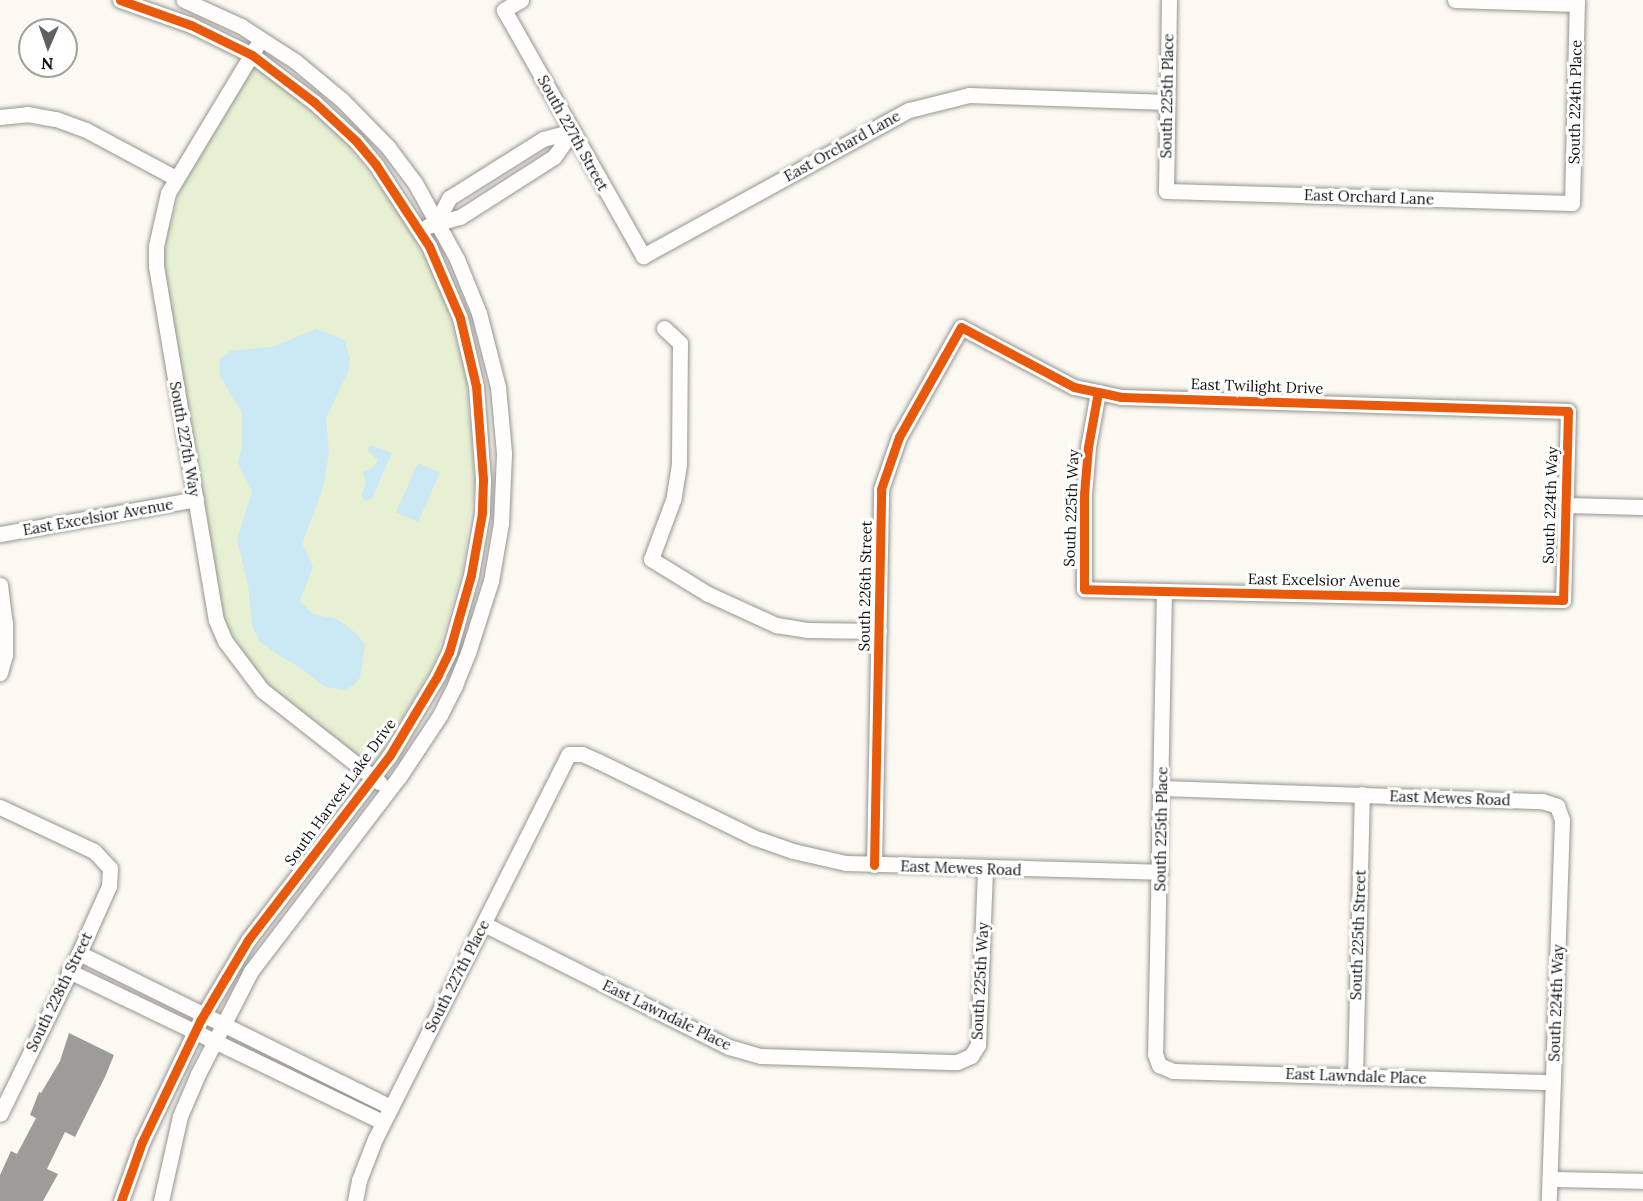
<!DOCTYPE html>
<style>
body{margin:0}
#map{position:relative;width:1643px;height:1201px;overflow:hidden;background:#fcf9f2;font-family:Lora,serif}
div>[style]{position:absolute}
.green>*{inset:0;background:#e7f0d3}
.water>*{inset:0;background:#cae9f4;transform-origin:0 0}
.building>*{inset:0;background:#9e9c98}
.roads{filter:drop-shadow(0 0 2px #959491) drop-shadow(0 0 2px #959491)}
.minor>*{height:15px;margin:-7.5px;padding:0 7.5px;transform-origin:7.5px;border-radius:7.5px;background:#fffefd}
.cycleway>*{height:9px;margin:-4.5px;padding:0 4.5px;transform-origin:4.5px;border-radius:4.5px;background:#e8590c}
span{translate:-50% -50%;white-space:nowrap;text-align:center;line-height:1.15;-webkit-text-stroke:6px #fff;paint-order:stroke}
.street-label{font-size:15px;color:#0e0e0e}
.north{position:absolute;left:18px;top:18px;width:60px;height:60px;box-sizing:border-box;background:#fff;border:2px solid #9f9f9f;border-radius:50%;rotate:182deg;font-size:16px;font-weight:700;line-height:24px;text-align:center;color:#0e0e0e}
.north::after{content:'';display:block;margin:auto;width:21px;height:27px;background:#61605e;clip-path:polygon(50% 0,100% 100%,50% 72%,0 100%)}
</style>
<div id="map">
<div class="green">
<i style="clip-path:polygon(254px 64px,340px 135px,400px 214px,441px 287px,466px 375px,475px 482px,462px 572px,435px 662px,373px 768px,262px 682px,224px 621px,161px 260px,182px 184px)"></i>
</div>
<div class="water">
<i style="clip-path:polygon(316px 329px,345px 340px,350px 360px,348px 372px,326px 418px,329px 452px,323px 488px,302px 544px,313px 567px,300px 601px,313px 614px,337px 619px,357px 634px,365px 645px,360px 678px,354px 685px,344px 690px,325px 687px,301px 668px,280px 656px,260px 642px,252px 625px,248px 585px,237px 540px,252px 492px,238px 463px,242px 446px,242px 413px,219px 374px,220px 359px,230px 351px,272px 347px)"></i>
<i style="clip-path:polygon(370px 445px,392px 453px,372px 498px,366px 501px,361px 496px,366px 483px,363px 472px,375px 466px,378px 460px,368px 451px)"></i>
<i style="left:418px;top:463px;width:24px;height:54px;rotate:24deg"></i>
</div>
<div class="building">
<i style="clip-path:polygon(69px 1033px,114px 1055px,105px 1077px,75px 1137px,65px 1132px,47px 1169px,58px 1174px,43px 1201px,0 1201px,0 1175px,11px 1151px,17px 1154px,36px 1118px,30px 1115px,39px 1092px,41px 1093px,60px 1061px)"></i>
</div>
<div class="roads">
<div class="minor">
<i style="left:120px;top:0;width:75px;rotate:19.4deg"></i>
<i style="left:191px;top:25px;width:68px;rotate:26.2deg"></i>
<i style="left:252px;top:55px;width:78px;rotate:37.2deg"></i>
<i style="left:314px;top:102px;width:57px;rotate:42.9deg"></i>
<i style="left:356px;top:141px;width:31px;rotate:50deg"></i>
<i style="left:376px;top:165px;width:97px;rotate:56.8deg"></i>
<i style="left:429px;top:246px;width:78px;rotate:66.7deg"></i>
<i style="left:460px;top:318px;width:70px;rotate:76.8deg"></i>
<i style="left:476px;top:386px;width:94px;rotate:85.7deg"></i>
<i style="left:483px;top:480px;width:33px;rotate:92deg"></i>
<i style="left:482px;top:513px;width:63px;rotate:100.1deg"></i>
<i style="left:471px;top:575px;width:80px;rotate:105.9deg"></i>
<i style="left:449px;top:652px;width:25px;rotate:116deg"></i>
<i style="left:438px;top:675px;width:93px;rotate:121deg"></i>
<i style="left:390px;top:755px;width:233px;rotate:127.5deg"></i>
<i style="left:248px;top:940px;width:43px;rotate:120.7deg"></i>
<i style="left:226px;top:977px;width:51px;rotate:120.6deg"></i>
<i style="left:200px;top:1021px;width:134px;rotate:115.6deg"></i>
<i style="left:142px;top:1142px;width:63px;rotate:109.6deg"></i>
<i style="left:521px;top:0;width:20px;rotate:150deg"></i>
<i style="left:504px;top:10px;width:283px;rotate:60.5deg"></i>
<i style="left:643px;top:256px;width:303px;rotate:-28.8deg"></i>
<i style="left:909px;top:110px;width:62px;rotate:-14deg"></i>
<i style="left:969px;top:95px;width:198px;rotate:2deg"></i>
<i style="left:1169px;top:0;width:191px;rotate:90.9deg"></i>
<i style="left:1166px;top:191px;width:406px;rotate:1.7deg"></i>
<i style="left:1572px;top:203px;width:203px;rotate:-88.6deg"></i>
<i style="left:1455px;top:0;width:122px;rotate:1.9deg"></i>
<i style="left:256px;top:47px;width:170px;rotate:121.1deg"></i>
<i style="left:168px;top:193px;width:54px;rotate:102.8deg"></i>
<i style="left:156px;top:246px;width:20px;rotate:90deg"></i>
<i style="left:156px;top:266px;width:359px;rotate:80.4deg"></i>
<i style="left:216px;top:620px;width:23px;rotate:67deg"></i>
<i style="left:225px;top:641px;width:61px;rotate:52.9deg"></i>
<i style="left:262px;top:690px;width:149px;rotate:38.2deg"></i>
<i style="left:0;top:117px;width:27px;rotate:-6deg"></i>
<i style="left:27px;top:114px;width:29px;rotate:10deg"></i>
<i style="left:56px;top:119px;width:32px;rotate:20deg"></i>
<i style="left:86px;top:130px;width:102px;rotate:28.1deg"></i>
<i style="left:437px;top:221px;width:26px;rotate:-62deg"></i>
<i style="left:449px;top:198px;width:111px;rotate:-32.1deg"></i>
<i style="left:543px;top:139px;width:30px;rotate:-15deg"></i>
<i style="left:428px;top:226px;width:33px;rotate:-16deg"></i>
<i style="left:460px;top:217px;width:112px;rotate:-32.6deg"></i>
<i style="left:554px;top:157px;width:32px;rotate:-55deg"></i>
<i style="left:664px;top:328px;width:22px;rotate:43deg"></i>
<i style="left:680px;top:343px;width:121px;rotate:90.5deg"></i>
<i style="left:679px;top:464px;width:36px;rotate:99deg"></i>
<i style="left:673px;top:500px;width:63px;rotate:110.4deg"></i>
<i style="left:651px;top:559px;width:67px;rotate:31.6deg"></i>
<i style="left:708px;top:594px;width:75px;rotate:24.5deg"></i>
<i style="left:776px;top:625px;width:31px;rotate:9deg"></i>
<i style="left:807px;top:630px;width:72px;rotate:0.8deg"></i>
<i style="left:1565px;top:505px;width:78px;rotate:1.5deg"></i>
<i style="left:0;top:534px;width:199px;rotate:-10.1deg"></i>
<i style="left:0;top:585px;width:38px;rotate:83deg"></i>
<i style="left:5px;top:623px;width:32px;rotate:90deg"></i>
<i style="left:5px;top:655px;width:19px;rotate:106deg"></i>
<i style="left:1164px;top:591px;width:463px;rotate:91.1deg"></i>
<i style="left:1155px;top:1054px;width:12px;rotate:70deg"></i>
<i style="left:1159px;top:1065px;width:15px;rotate:23deg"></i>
<i style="left:1173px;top:1071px;width:380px;rotate:1.7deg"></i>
<i style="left:1162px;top:788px;width:380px;rotate:2deg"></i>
<i style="left:1542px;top:801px;width:16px;rotate:18deg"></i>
<i style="left:1557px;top:806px;width:15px;rotate:70deg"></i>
<i style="left:1562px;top:820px;width:381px;rotate:92deg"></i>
<i style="left:0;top:807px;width:104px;rotate:25.1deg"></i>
<i style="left:94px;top:851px;width:23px;rotate:47deg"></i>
<i style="left:110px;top:868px;width:18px;rotate:93deg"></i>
<i style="left:109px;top:886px;width:73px;rotate:114.1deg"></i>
<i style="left:79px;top:953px;width:179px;rotate:116.1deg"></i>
<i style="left:874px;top:865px;width:376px;rotate:-88.9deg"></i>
<i style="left:881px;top:489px;width:55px;rotate:-70.9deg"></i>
<i style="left:899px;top:437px;width:126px;rotate:-60.6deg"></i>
<i style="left:961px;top:327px;width:128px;rotate:28deg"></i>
<i style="left:1074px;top:387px;width:25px;rotate:12deg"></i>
<i style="left:1098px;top:392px;width:24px;rotate:12deg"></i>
<i style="left:1121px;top:397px;width:447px;rotate:1.8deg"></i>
<i style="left:1568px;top:411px;width:189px;rotate:91.5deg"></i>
<i style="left:1563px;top:600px;width:479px;rotate:-178.7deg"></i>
<i style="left:1084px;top:589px;width:95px;rotate:-90deg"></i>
<i style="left:1084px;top:494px;width:47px;rotate:-85.1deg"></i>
<i style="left:1088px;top:447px;width:56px;rotate:-79.7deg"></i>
<i style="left:484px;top:924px;width:274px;rotate:26.7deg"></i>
<i style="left:729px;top:1047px;width:33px;rotate:16deg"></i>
<i style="left:761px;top:1056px;width:196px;rotate:1.8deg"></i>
<i style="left:957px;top:1062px;width:15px;rotate:-23deg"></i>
<i style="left:971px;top:1056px;width:13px;rotate:-58deg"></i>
<i style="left:978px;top:1045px;width:177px;rotate:-87.7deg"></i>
<i style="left:79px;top:953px;width:348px;rotate:26.3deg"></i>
<i style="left:69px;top:971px;width:348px;rotate:25.7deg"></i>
<i style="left:1355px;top:1076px;width:282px;rotate:-88.6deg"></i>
<i style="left:1550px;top:1179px;width:93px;rotate:1.2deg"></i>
<i style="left:161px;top:1201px;width:87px;rotate:-77.4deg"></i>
<i style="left:180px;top:1116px;width:46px;rotate:-66.8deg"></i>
<i style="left:198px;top:1074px;width:116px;rotate:-62.8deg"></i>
<i style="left:251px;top:971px;width:244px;rotate:-52.7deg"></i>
<i style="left:399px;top:777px;width:74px;rotate:-56.5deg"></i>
<i style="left:440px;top:715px;width:34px;rotate:-63deg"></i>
<i style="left:455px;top:685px;width:35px;rotate:-68deg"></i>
<i style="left:468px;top:653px;width:76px;rotate:-72.3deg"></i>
<i style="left:491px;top:581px;width:59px;rotate:-80.2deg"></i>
<i style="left:501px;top:523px;width:70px;rotate:-87.5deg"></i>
<i style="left:504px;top:453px;width:66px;rotate:-95.2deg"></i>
<i style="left:498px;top:387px;width:76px;rotate:-104.4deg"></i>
<i style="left:479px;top:313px;width:58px;rotate:-112.2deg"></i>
<i style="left:457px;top:259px;width:87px;rotate:-118.9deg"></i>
<i style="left:415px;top:183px;width:45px;rotate:-126.9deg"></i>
<i style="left:388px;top:147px;width:66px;rotate:-134.4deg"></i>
<i style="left:342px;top:100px;width:61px;rotate:-140.3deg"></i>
<i style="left:295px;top:61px;width:64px;rotate:-147.1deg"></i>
<i style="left:241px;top:26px;width:63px;rotate:-155.5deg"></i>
<i style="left:355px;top:1201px;width:21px;rotate:-79deg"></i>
<i style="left:359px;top:1180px;width:44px;rotate:-68.7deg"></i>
<i style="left:375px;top:1139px;width:431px;rotate:-63.3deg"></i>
<i style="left:569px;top:754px;width:13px"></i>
<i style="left:582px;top:754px;width:17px;rotate:24deg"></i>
<i style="left:598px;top:761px;width:173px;rotate:26.1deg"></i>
<i style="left:753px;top:837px;width:42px;rotate:19.3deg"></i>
<i style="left:793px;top:851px;width:54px;rotate:12.8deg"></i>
<i style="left:846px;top:863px;width:314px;rotate:1.6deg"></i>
</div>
</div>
<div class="cycleway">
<i style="left:120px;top:0;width:75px;rotate:19.4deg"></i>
<i style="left:191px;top:25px;width:68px;rotate:26.2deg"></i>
<i style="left:252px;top:55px;width:78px;rotate:37.2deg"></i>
<i style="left:314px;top:102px;width:57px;rotate:42.9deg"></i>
<i style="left:356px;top:141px;width:31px;rotate:50deg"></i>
<i style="left:376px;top:165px;width:97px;rotate:56.8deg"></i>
<i style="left:429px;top:246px;width:78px;rotate:66.7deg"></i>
<i style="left:460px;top:318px;width:70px;rotate:76.8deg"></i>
<i style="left:476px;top:386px;width:94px;rotate:85.7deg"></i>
<i style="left:483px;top:480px;width:33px;rotate:92deg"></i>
<i style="left:482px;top:513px;width:63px;rotate:100.1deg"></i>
<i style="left:471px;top:575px;width:80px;rotate:105.9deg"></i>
<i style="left:449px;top:652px;width:25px;rotate:116deg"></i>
<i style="left:438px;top:675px;width:93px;rotate:121deg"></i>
<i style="left:390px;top:755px;width:233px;rotate:127.5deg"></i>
<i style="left:248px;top:940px;width:43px;rotate:120.7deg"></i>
<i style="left:226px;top:977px;width:51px;rotate:120.6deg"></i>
<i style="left:200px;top:1021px;width:134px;rotate:115.6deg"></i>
<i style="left:142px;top:1142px;width:63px;rotate:109.6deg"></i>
<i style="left:874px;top:865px;width:376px;rotate:-88.9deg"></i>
<i style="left:881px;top:489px;width:55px;rotate:-70.9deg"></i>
<i style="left:899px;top:437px;width:126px;rotate:-60.6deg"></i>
<i style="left:961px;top:327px;width:128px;rotate:28deg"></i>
<i style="left:1074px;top:387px;width:25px;rotate:12deg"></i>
<i style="left:1098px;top:392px;width:24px;rotate:12deg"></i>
<i style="left:1121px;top:397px;width:447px;rotate:1.8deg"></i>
<i style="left:1568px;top:411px;width:189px;rotate:91.5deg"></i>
<i style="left:1563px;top:600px;width:479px;rotate:-178.7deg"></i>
<i style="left:1084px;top:589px;width:95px;rotate:-90deg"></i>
<i style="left:1084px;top:494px;width:47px;rotate:-85.1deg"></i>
<i style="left:1088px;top:447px;width:56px;rotate:-79.7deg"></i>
</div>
<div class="street-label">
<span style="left:1167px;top:96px;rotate:-89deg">South 225th Place</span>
<span style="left:1575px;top:102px;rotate:-89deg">South 224th Place</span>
<span style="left:573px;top:133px;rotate:61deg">South 227th Street</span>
<span style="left:842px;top:146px;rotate:-29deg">East Orchard Lane</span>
<span style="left:1369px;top:197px;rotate:2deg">East Orchard Lane</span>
<span style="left:1257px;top:386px;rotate:2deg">East Twilight Drive</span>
<span style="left:185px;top:439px;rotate:80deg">South 227th Way</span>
<span style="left:1550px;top:505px;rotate:-88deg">South 224th Way</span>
<span style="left:1071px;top:508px;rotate:-88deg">South 225th Way</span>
<span style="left:98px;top:517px;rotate:-10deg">East Excelsior Avenue</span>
<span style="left:1324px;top:580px;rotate:1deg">East Excelsior Avenue</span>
<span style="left:865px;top:586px;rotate:-89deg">South 226th Street</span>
<span style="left:340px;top:792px;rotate:-54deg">South Harvest Lake Drive</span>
<span style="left:1450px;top:798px;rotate:2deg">East Mewes Road</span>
<span style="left:1161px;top:829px;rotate:-89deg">South 225th Place</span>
<span style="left:961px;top:868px;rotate:2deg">East Mewes Road</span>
<span style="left:1358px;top:935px;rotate:-88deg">South 225th Street</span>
<span style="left:457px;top:976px;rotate:-63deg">South 227th Place</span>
<span style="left:980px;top:981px;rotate:-87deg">South 225th Way</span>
<span style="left:59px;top:992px;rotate:-64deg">South 228th Street</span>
<span style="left:1556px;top:1003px;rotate:-88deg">South 224th Way</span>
<span style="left:667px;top:1015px;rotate:26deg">East Lawndale Place</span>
<span style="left:1356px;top:1076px;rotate:2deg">East Lawndale Place</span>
</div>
<div class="north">N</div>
</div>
